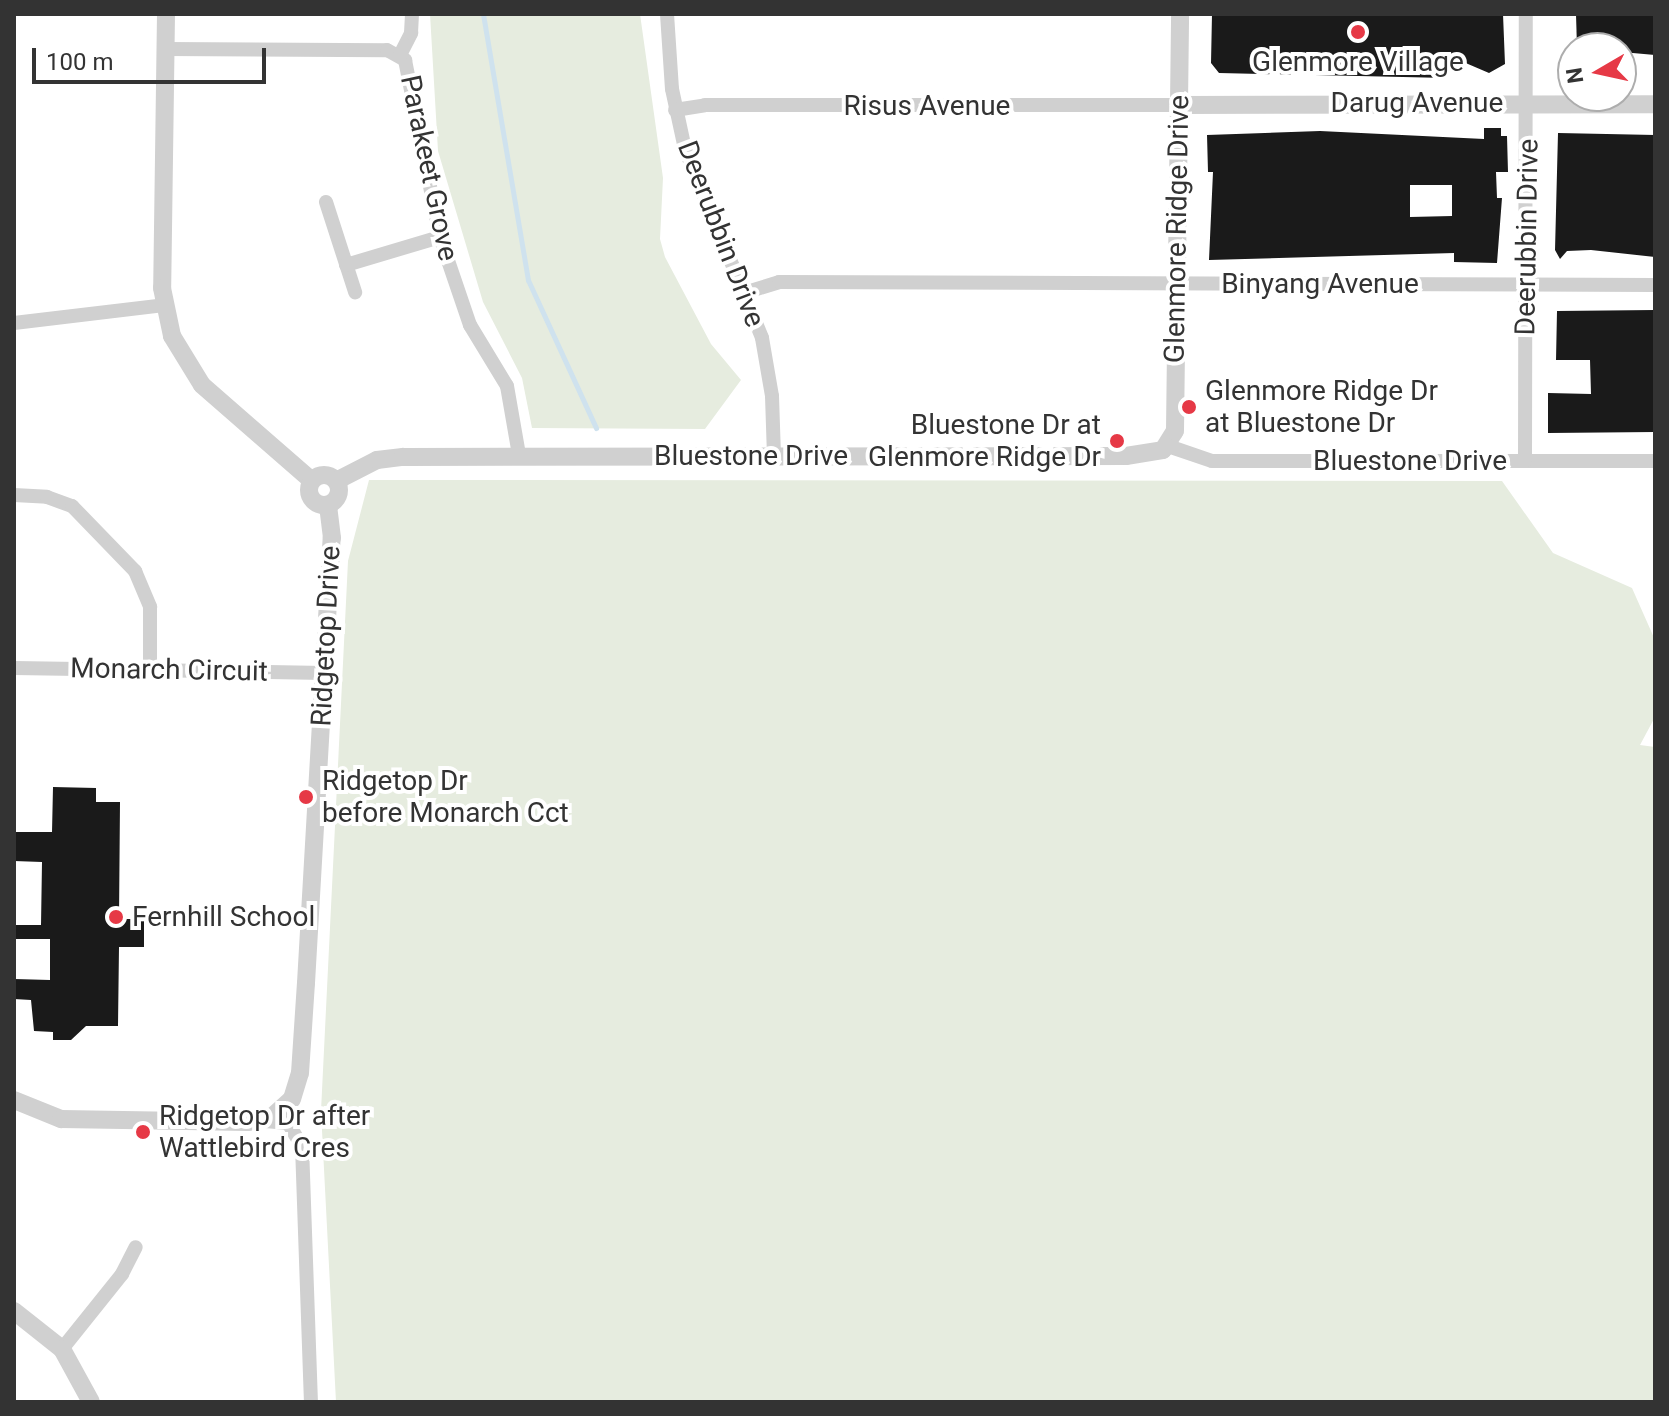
<!DOCTYPE html>
<style>
body{margin:0}
#map{position:relative;width:1669px;height:1416px;overflow:hidden;background:#fff;font-family:Roboto,sans-serif}
div>[style]{position:absolute}
.green>*{inset:0;background:#e6ecdf}
.stream>*{height:5px;margin:-2.5px;padding:0 2.5px;transform-origin:2.5px;border-radius:2.5px;background:#cfe2ee}
.building>*{inset:0;background:#1a1a1a}
.minor>*{height:14px;margin:-7px;padding:0 7px;transform-origin:7px;border-radius:7px;background:#d0d0d0}
.tertiary>*{height:18px;margin:-9px;padding:0 9px;transform-origin:9px;border-radius:9px;background:#d0d0d0}
.tertiary>.ring{margin:-9px;padding:0;box-sizing:content-box;background:none;border:18px solid #d0d0d0;border-radius:50%}
.dots>*{width:22px;height:22px;translate:-50% -50%;box-sizing:border-box;border:4px solid #fff;border-radius:50%}
span{translate:-50% -50%;white-space:nowrap;text-align:center;line-height:1.15;-webkit-text-stroke:8px #fff;paint-order:stroke}
.poi-label{font-size:28px;color:#333}
.left{translate:0 -50%;text-align:left}
.right{translate:-100% -50%;text-align:right}
.street-label{font-size:28px;color:#333}
.frame{position:absolute;inset:0;border:16px solid #333;pointer-events:none}
.north{position:absolute;left:1557px;top:32px;width:80px;height:80px;box-sizing:border-box;background:#fff;border:2px solid #adadad;border-radius:50%;rotate:261deg;font-size:22px;font-weight:700;line-height:32px;text-align:center;color:#333}
.north::after{content:'';display:block;margin:auto;width:28px;height:36px;background:#e63946;clip-path:polygon(50% 0,100% 100%,50% 72%,0 100%)}
.scale{position:absolute;left:32px;top:48px;width:234px;height:36px;box-sizing:border-box;border:4px solid #333;border-top:0;padding-left:10px;font-size:24px;line-height:28px;white-space:nowrap;color:#333;-webkit-text-stroke:6px #fff;paint-order:stroke}
</style>
<div id="map">
<div class="green">
<i style="clip-path:polygon(430px 14px,640px 14px,663px 178px,660px 239px,665px 257px,711px 344px,741px 380px,705px 429px,532px 428px,522px 378px,483px 302px,438px 151px)"></i>
<i style="clip-path:polygon(369px 480px,1502px 481px,1553px 553px,1632px 588px,1655px 640px,1655px 717px,1640px 745px,1655px 747px,1655px 1402px,336px 1402px,321px 1111px,348px 561px)"></i>
</div>
<div class="stream">
<i style="left:483px;top:14px;width:270px;rotate:80.4deg"></i>
<i style="left:528px;top:280px;width:163px;rotate:65.3deg"></i>
</div>
<div class="building">
<i style="clip-path:polygon(1212px 14px,1503px 14px,1505px 64px,1489px 73px,1454px 58px,1447px 78px,1219px 73px,1211px 63px)"></i>
<i style="clip-path:polygon(1576px 14px,1655px 14px,1655px 55px,1577px 48px)"></i>
<i style="clip-path:polygon(evenodd,1484px 128px,1501px 128px,1501px 136px,1507px 136px,1508px 172px,1496px 172px,1497px 198px,1502px 198px,1497px 263px,1454px 262px,1454px 253px,1209px 260px,1213px 172px,1208px 172px,1207px 135px,1320px 131px,1484px 139px,1484px 128px,1410px 185px,1452px 185px,1452px 216px,1410px 217px,1410px 185px)"></i>
<i style="clip-path:polygon(1558px 133px,1655px 135px,1655px 257px,1591px 250px,1567px 251px,1560px 259px,1555px 250px)"></i>
<i style="clip-path:polygon(1655px 310px,1655px 432px,1548px 433px,1548px 393px,1591px 394px,1590px 360px,1556px 360px,1557px 311px)"></i>
<i style="clip-path:polygon(53px 787px,96px 788px,96px 802px,120px 802px,119px 919px,144px 919px,144px 947px,119px 947px,118px 1026px,86px 1026px,71px 1040px,53px 1040px,53px 1032px,34px 1031px,31px 1000px,14px 999px,14px 979px,50px 980px,50px 939px,14px 939px,14px 925px,41px 925px,42px 862px,14px 861px,14px 832px,52px 832px)"></i>
</div>
<div class="minor">
<i style="left:667px;top:14px;width:75px;rotate:86.2deg"></i>
<i style="left:672px;top:89px;width:61px;rotate:77.8deg"></i>
<i style="left:685px;top:149px;width:204px;rotate:67.8deg"></i>
<i style="left:762px;top:338px;width:59px;rotate:80.2deg"></i>
<i style="left:772px;top:396px;width:59px;rotate:88.1deg"></i>
<i style="left:165px;top:49px;width:222px;rotate:0.3deg"></i>
<i style="left:387px;top:50px;width:21px;rotate:29deg"></i>
<i style="left:405px;top:60px;width:180px;rotate:78.8deg"></i>
<i style="left:440px;top:237px;width:93px;rotate:71.2deg"></i>
<i style="left:470px;top:325px;width:71px;rotate:58.8deg"></i>
<i style="left:507px;top:386px;width:70px;rotate:80.1deg"></i>
<i style="left:400px;top:55px;width:25px;rotate:-63deg"></i>
<i style="left:411px;top:33px;width:19px;rotate:-87deg"></i>
<i style="left:675px;top:110px;width:30px;rotate:-9deg"></i>
<i style="left:705px;top:105px;width:474px"></i>
<i style="left:326px;top:202px;width:95px;rotate:72.1deg"></i>
<i style="left:346px;top:265px;width:98px;rotate:-16.6deg"></i>
<i style="left:747px;top:292px;width:34px;rotate:-17deg"></i>
<i style="left:779px;top:282px;width:876px;rotate:0.2deg"></i>
<i style="left:14px;top:323px;width:151px;rotate:-6.8deg"></i>
<i style="left:1168px;top:446px;width:46px;rotate:18.8deg"></i>
<i style="left:1212px;top:461px;width:443px"></i>
<i style="left:1525px;top:461px;width:447px;rotate:-89.9deg"></i>
<i style="left:14px;top:495px;width:33px;rotate:3deg"></i>
<i style="left:47px;top:497px;width:27px;rotate:20deg"></i>
<i style="left:72px;top:506px;width:91px;rotate:45.9deg"></i>
<i style="left:135px;top:571px;width:39px;rotate:67deg"></i>
<i style="left:150px;top:607px;width:63px;rotate:90deg"></i>
<i style="left:14px;top:668px;width:311px;rotate:0.9deg"></i>
<i style="left:265px;top:1121px;width:23px;rotate:5deg"></i>
<i style="left:288px;top:1123px;width:27px;rotate:59deg"></i>
<i style="left:302px;top:1146px;width:256px;rotate:88deg"></i>
<i style="left:62px;top:1349px;width:96px;rotate:-51.3deg"></i>
<i style="left:122px;top:1274px;width:30px;rotate:-63deg"></i>
</div>
<div class="tertiary">
<i style="left:166px;top:14px;width:274px;rotate:90.8deg"></i>
<i style="left:162px;top:288px;width:49px;rotate:78.2deg"></i>
<i style="left:172px;top:336px;width:57px;rotate:58.5deg"></i>
<i style="left:202px;top:385px;width:145px;rotate:41.1deg"></i>
<i style="left:1179px;top:105px;width:476px;rotate:-0.1deg"></i>
<i class="ring" style="left:309px;top:475px;width:12px;height:12px"></i>
<i style="left:336px;top:481px;width:46px;rotate:-27.1deg"></i>
<i style="left:377px;top:460px;width:26px;rotate:-7deg"></i>
<i style="left:403px;top:457px;width:723px;rotate:-0.08deg"></i>
<i style="left:1126px;top:456px;width:37px;rotate:-9deg"></i>
<i style="left:1163px;top:450px;width:22px;rotate:-58deg"></i>
<i style="left:1175px;top:431px;width:417px;rotate:-89.3deg"></i>
<i style="left:14px;top:1100px;width:51px;rotate:22deg"></i>
<i style="left:61px;top:1119px;width:187px;rotate:0.9deg"></i>
<i style="left:248px;top:1122px;width:26px;rotate:-13deg"></i>
<i style="left:273px;top:1116px;width:25px;rotate:-42deg"></i>
<i style="left:292px;top:1099px;width:27px;rotate:-73deg"></i>
<i style="left:300px;top:1073px;width:90px;rotate:-86.2deg"></i>
<i style="left:306px;top:983px;width:446px;rotate:-86.7deg"></i>
<i style="left:332px;top:538px;width:33px;rotate:-97deg"></i>
<i style="left:14px;top:1311px;width:61px;rotate:38.4deg"></i>
<i style="left:62px;top:1349px;width:60px;rotate:61.3deg"></i>
</div>
<div class="dots">
<i style="left:1358px;top:32px;background:#e63946"></i>
<i style="left:1189px;top:407px;background:#e63946"></i>
<i style="left:1117px;top:441px;background:#e63946"></i>
<i style="left:306px;top:797px;background:#e63946"></i>
<i style="left:116px;top:917px;background:#e63946"></i>
<i style="left:143px;top:1132px;background:#e63946"></i>
</div>
<div class="poi-label">
<span style="left:1358px;top:62px">Glenmore Village</span>
<span class="left" style="left:1205px;top:407px">Glenmore Ridge Dr<br>at Bluestone Dr</span>
<span class="right" style="left:1101px;top:441px">Bluestone Dr at<br>Glenmore Ridge Dr</span>
<span class="left" style="left:322px;top:797px">Ridgetop Dr<br>before Monarch Cct</span>
<span class="left" style="left:132px;top:917px">Fernhill School</span>
<span class="left" style="left:159px;top:1132px">Ridgetop Dr after<br>Wattlebird Cres</span>
</div>
<div class="street-label">
<span style="left:1417px;top:103px">Darug Avenue</span>
<span style="left:927px;top:106px">Risus Avenue</span>
<span style="left:429px;top:168px;rotate:78deg">Parakeet Grove</span>
<span style="left:1177px;top:229px;rotate:-89deg">Glenmore Ridge Drive</span>
<span style="left:721px;top:234px;rotate:69deg">Deerubbin Drive</span>
<span style="left:1527px;top:237px;rotate:-89deg">Deerubbin Drive</span>
<span style="left:1320px;top:284px">Binyang Avenue</span>
<span style="left:751px;top:456px">Bluestone Drive</span>
<span style="left:1410px;top:461px">Bluestone Drive</span>
<span style="left:326px;top:636px;rotate:-87deg">Ridgetop Drive</span>
<span style="left:169px;top:670px;rotate:1deg">Monarch Circuit</span>
</div>
<div class="frame"></div>
<div class="north">N</div>
<div class="scale">100 m</div>
</div>
